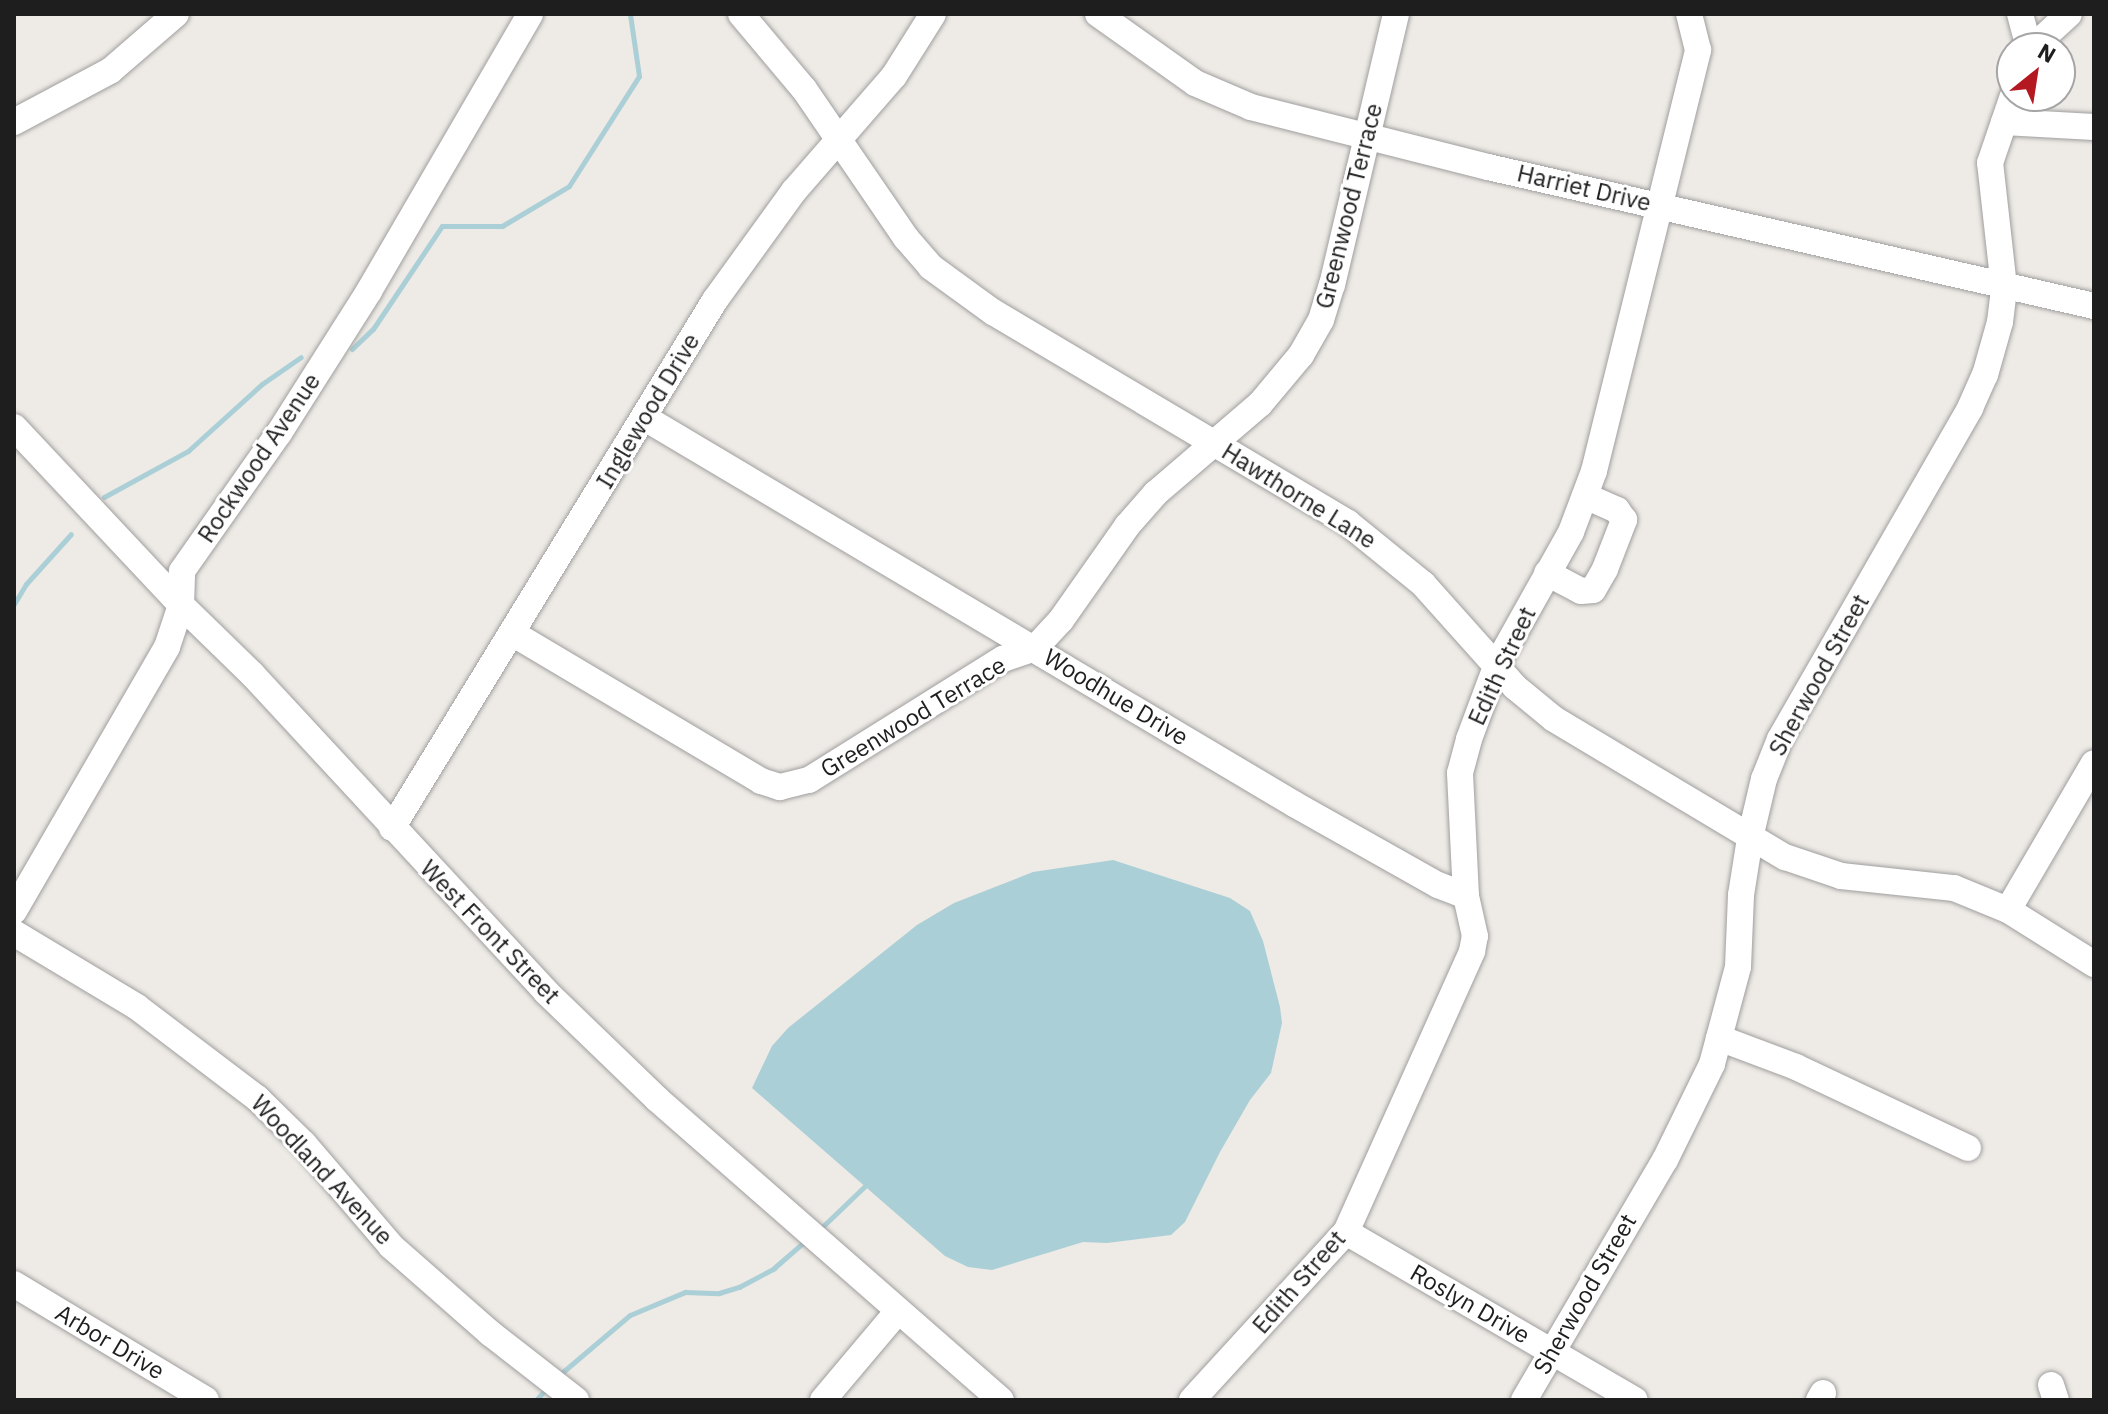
<!DOCTYPE html>
<style>
body{margin:0}
#map{position:relative;width:2108px;height:1414px;overflow:hidden;background:#eeeae5;font-family:"IBM Plex Sans",sans-serif}
div>[style]{position:absolute}
.water>*{inset:0;background:#abcfd6}
.stream>*{height:5px;margin:-2.5px;padding:0 2.5px;transform-origin:2.5px;border-radius:2.5px;background:#abcfd6}
.roads{filter:drop-shadow(0 0 2px #9f9f9f) drop-shadow(0 0 2px #9f9f9f)}
.minor>*{height:26px;margin:-13px;padding:0 13px;transform-origin:13px;border-radius:13px;background:#fff}
span{translate:-50% -50%;white-space:nowrap;text-align:center;line-height:1.15;-webkit-text-stroke:6px #fff;paint-order:stroke}
.street-label{font-size:24px;color:#1e1e1e}
.frame{position:absolute;inset:0;border:16px solid #1e1e1e;pointer-events:none}
.north{position:absolute;left:1996px;top:32px;width:80px;height:80px;box-sizing:border-box;background:#fff;border:2px solid #a5a5a5;border-radius:50%;rotate:30deg;font-size:22px;font-weight:700;line-height:32px;text-align:center;color:#1e1e1e}
.north::after{content:'';display:block;margin:auto;width:28px;height:36px;background:#b41821;clip-path:polygon(50% 0,100% 100%,50% 72%,0 100%)}
</style>
<div id="map">
<div class="water">
<i style="clip-path:polygon(1113px 860px,1230px 898px,1250px 911px,1263px 941px,1280px 1007px,1282px 1023px,1271px 1073px,1250px 1100px,1220px 1152px,1185px 1222px,1171px 1235px,1107px 1243px,1083px 1242px,992px 1270px,968px 1267px,945px 1256px,752px 1088px,772px 1046px,788px 1028px,917px 925px,954px 903px,1033px 872px)"></i>
</div>
<div class="stream">
<i style="left:352px;top:349px;width:29px;rotate:-44deg"></i>
<i style="left:373px;top:329px;width:124px;rotate:-56.2deg"></i>
<i style="left:442px;top:226px;width:60px"></i>
<i style="left:502px;top:226px;width:78px;rotate:-30.8deg"></i>
<i style="left:569px;top:186px;width:130px;rotate:-57.5deg"></i>
<i style="left:639px;top:76px;width:63px;rotate:-98.3deg"></i>
<i style="left:104px;top:497px;width:96px;rotate:-28.7deg"></i>
<i style="left:188px;top:451px;width:100px;rotate:-42.2deg"></i>
<i style="left:262px;top:384px;width:47px;rotate:-34.7deg"></i>
<i style="left:14px;top:604px;width:23px;rotate:-59deg"></i>
<i style="left:26px;top:584px;width:67px;rotate:-48deg"></i>
<i style="left:819px;top:1230px;width:69px;rotate:-43.8deg"></i>
<i style="left:558px;top:1376px;width:94px;rotate:-40.3deg"></i>
<i style="left:630px;top:1315px;width:60px;rotate:-22.7deg"></i>
<i style="left:685px;top:1292px;width:34px;rotate:2deg"></i>
<i style="left:719px;top:1293px;width:21px;rotate:-17deg"></i>
<i style="left:739px;top:1287px;width:40px;rotate:-28deg"></i>
<i style="left:774px;top:1268px;width:41px;rotate:-41.1deg"></i>
<i style="left:536px;top:1400px;width:15px;rotate:-48deg"></i>
</div>
<div class="roads">
<div class="minor">
<i style="left:741px;top:14px;width:98px;rotate:50deg"></i>
<i style="left:804px;top:89px;width:181px;rotate:55.6deg"></i>
<i style="left:906px;top:238px;width:38px;rotate:49deg"></i>
<i style="left:931px;top:267px;width:77px;rotate:36deg"></i>
<i style="left:993px;top:312px;width:413px;rotate:30.7deg"></i>
<i style="left:1348px;top:523px;width:97px;rotate:39.1deg"></i>
<i style="left:1423px;top:584px;width:138px;rotate:48.2deg"></i>
<i style="left:1515px;top:687px;width:50px;rotate:39.4deg"></i>
<i style="left:1554px;top:719px;width:269px;rotate:30.9deg"></i>
<i style="left:1785px;top:857px;width:59px;rotate:18.7deg"></i>
<i style="left:1841px;top:876px;width:114px;rotate:6.1deg"></i>
<i style="left:1954px;top:888px;width:58px;rotate:22.2deg"></i>
<i style="left:2008px;top:910px;width:102px;rotate:32.1deg"></i>
<i style="left:1098px;top:14px;width:119px;rotate:35.4deg"></i>
<i style="left:1195px;top:83px;width:61px;rotate:23.2deg"></i>
<i style="left:1251px;top:107px;width:244px;rotate:14.2deg"></i>
<i style="left:1488px;top:167px;width:622px;rotate:12.92deg"></i>
<i style="left:2020px;top:14px;width:35px;rotate:75deg"></i>
<i style="left:2032px;top:48px;width:50px;rotate:-42.6deg"></i>
<i style="left:14px;top:122px;width:109px;rotate:-28deg"></i>
<i style="left:110px;top:71px;width:87px;rotate:-40.8deg"></i>
<i style="left:2004px;top:122px;width:90px;rotate:3.2deg"></i>
<i style="left:645px;top:418px;width:755px;rotate:30.74deg"></i>
<i style="left:1294px;top:804px;width:165px;rotate:29.4deg"></i>
<i style="left:1438px;top:885px;width:30px;rotate:21deg"></i>
<i style="left:14px;top:427px;width:244px;rotate:46.8deg"></i>
<i style="left:181px;top:605px;width:99px;rotate:44.2deg"></i>
<i style="left:252px;top:674px;width:433px;rotate:47.2deg"></i>
<i style="left:546px;top:992px;width:154px;rotate:43.9deg"></i>
<i style="left:657px;top:1099px;width:457px;rotate:41.2deg"></i>
<i style="left:1547px;top:573px;width:38px;rotate:28deg"></i>
<i style="left:1581px;top:591px;width:12px;rotate:-5deg"></i>
<i style="left:1593px;top:590px;width:24px;rotate:-60deg"></i>
<i style="left:1605px;top:569px;width:53px;rotate:-68.8deg"></i>
<i style="left:1624px;top:520px;width:12px;rotate:-125deg"></i>
<i style="left:1617px;top:510px;width:35px;rotate:-156deg"></i>
<i style="left:512px;top:633px;width:290px;rotate:30.7deg"></i>
<i style="left:761px;top:781px;width:20px;rotate:18deg"></i>
<i style="left:780px;top:787px;width:30px;rotate:-14deg"></i>
<i style="left:809px;top:780px;width:229px;rotate:-32deg"></i>
<i style="left:1003px;top:659px;width:34px;rotate:-19deg"></i>
<i style="left:1035px;top:648px;width:38px;rotate:-47deg"></i>
<i style="left:1061px;top:620px;width:115px;rotate:-54.9deg"></i>
<i style="left:1127px;top:526px;width:44px;rotate:-48.7deg"></i>
<i style="left:1156px;top:493px;width:137px;rotate:-40.6deg"></i>
<i style="left:1260px;top:404px;width:64px;rotate:-50.1deg"></i>
<i style="left:1301px;top:355px;width:40px;rotate:-60.3deg"></i>
<i style="left:1321px;top:320px;width:37px;rotate:-73deg"></i>
<i style="left:1332px;top:285px;width:278px;rotate:-76.7deg"></i>
<i style="left:392px;top:828px;width:619px;rotate:-58.54deg"></i>
<i style="left:715px;top:300px;width:135px;rotate:-54.1deg"></i>
<i style="left:794px;top:191px;width:152px;rotate:-49deg"></i>
<i style="left:894px;top:76px;width:73px;rotate:-57.8deg"></i>
<i style="left:2008px;top:910px;width:170px;rotate:-59.7deg"></i>
<i style="left:14px;top:911px;width:305px;rotate:-59.9deg"></i>
<i style="left:167px;top:647px;width:44px;rotate:-71.6deg"></i>
<i style="left:181px;top:605px;width:34px;rotate:-88deg"></i>
<i style="left:182px;top:571px;width:169px;rotate:-54.9deg"></i>
<i style="left:279px;top:433px;width:168px;rotate:-57.6deg"></i>
<i style="left:369px;top:291px;width:320px;rotate:-59.8deg"></i>
<i style="left:14px;top:933px;width:144px;rotate:31deg"></i>
<i style="left:137px;top:1007px;width:151px;rotate:37.2deg"></i>
<i style="left:257px;top:1098px;width:66px;rotate:44.4deg"></i>
<i style="left:304px;top:1144px;width:134px;rotate:49.5deg"></i>
<i style="left:391px;top:1246px;width:132px;rotate:41.3deg"></i>
<i style="left:490px;top:1333px;width:109px;rotate:37.9deg"></i>
<i style="left:1719px;top:1038px;width:82px;rotate:20.6deg"></i>
<i style="left:1796px;top:1067px;width:190px;rotate:25.2deg"></i>
<i style="left:1346px;top:1232px;width:334px;rotate:30.2deg"></i>
<i style="left:14px;top:1284px;width:224px;rotate:31.1deg"></i>
<i style="left:2051px;top:1385px;width:16px;rotate:72deg"></i>
<i style="left:823px;top:1400px;width:116px;rotate:-49.9deg"></i>
<i style="left:1192px;top:1400px;width:228px;rotate:-47.5deg"></i>
<i style="left:1346px;top:1232px;width:308px;rotate:-65.8deg"></i>
<i style="left:1472px;top:951px;width:15px;rotate:-79deg"></i>
<i style="left:1475px;top:936px;width:41px;rotate:-102.7deg"></i>
<i style="left:1466px;top:896px;width:123px;rotate:-92.8deg"></i>
<i style="left:1460px;top:773px;width:35px;rotate:-75deg"></i>
<i style="left:1469px;top:739px;width:80px;rotate:-69.5deg"></i>
<i style="left:1497px;top:664px;width:151px;rotate:-60.7deg"></i>
<i style="left:1571px;top:532px;width:65px;rotate:-69.3deg"></i>
<i style="left:1594px;top:471px;width:434px;rotate:-76.1deg"></i>
<i style="left:1698px;top:50px;width:37px;rotate:-104deg"></i>
<i style="left:1524px;top:1400px;width:278px;rotate:-59.6deg"></i>
<i style="left:1665px;top:1160px;width:107px;rotate:-63.9deg"></i>
<i style="left:1712px;top:1064px;width:100px;rotate:-75deg"></i>
<i style="left:1738px;top:967px;width:72px;rotate:-87.6deg"></i>
<i style="left:1741px;top:895px;width:58px;rotate:-81deg"></i>
<i style="left:1750px;top:838px;width:61px;rotate:-76.7deg"></i>
<i style="left:1764px;top:779px;width:43px;rotate:-68.2deg"></i>
<i style="left:1780px;top:739px;width:382px;rotate:-60.1deg"></i>
<i style="left:1970px;top:408px;width:36px;rotate:-66deg"></i>
<i style="left:1985px;top:375px;width:55px;rotate:-74.2deg"></i>
<i style="left:2000px;top:322px;width:35px;rotate:-83deg"></i>
<i style="left:2004px;top:287px;width:125px;rotate:-96.4deg"></i>
<i style="left:1990px;top:163px;width:71px;rotate:-71.1deg"></i>
<i style="left:1819px;top:1400px;width:8px;rotate:-60deg"></i>
</div>
</div>
<div class="street-label">
<span style="left:1584px;top:188px;rotate:13deg">Harriet Drive</span>
<span style="left:1349px;top:206px;rotate:-76deg">Greenwood Terrace</span>
<span style="left:648px;top:411px;rotate:-59deg">Inglewood Drive</span>
<span style="left:259px;top:458px;rotate:-56deg">Rockwood Avenue</span>
<span style="left:1299px;top:496px;rotate:32deg">Hawthorne Lane</span>
<span style="left:1502px;top:666px;rotate:-65deg">Edith Street</span>
<span style="left:1819px;top:675px;rotate:-61deg">Sherwood Street</span>
<span style="left:1116px;top:697px;rotate:31deg">Woodhue Drive</span>
<span style="left:913px;top:717px;rotate:-31deg">Greenwood Terrace</span>
<span style="left:490px;top:932px;rotate:46deg">West Front Street</span>
<span style="left:322px;top:1170px;rotate:47deg">Woodland Avenue</span>
<span style="left:1299px;top:1282px;rotate:-49deg">Edith Street</span>
<span style="left:1585px;top:1294px;rotate:-60deg">Sherwood Street</span>
<span style="left:1470px;top:1304px;rotate:30deg">Roslyn Drive</span>
<span style="left:110px;top:1342px;rotate:31deg">Arbor Drive</span>
</div>
<div class="frame"></div>
<div class="north">N</div>
</div>
